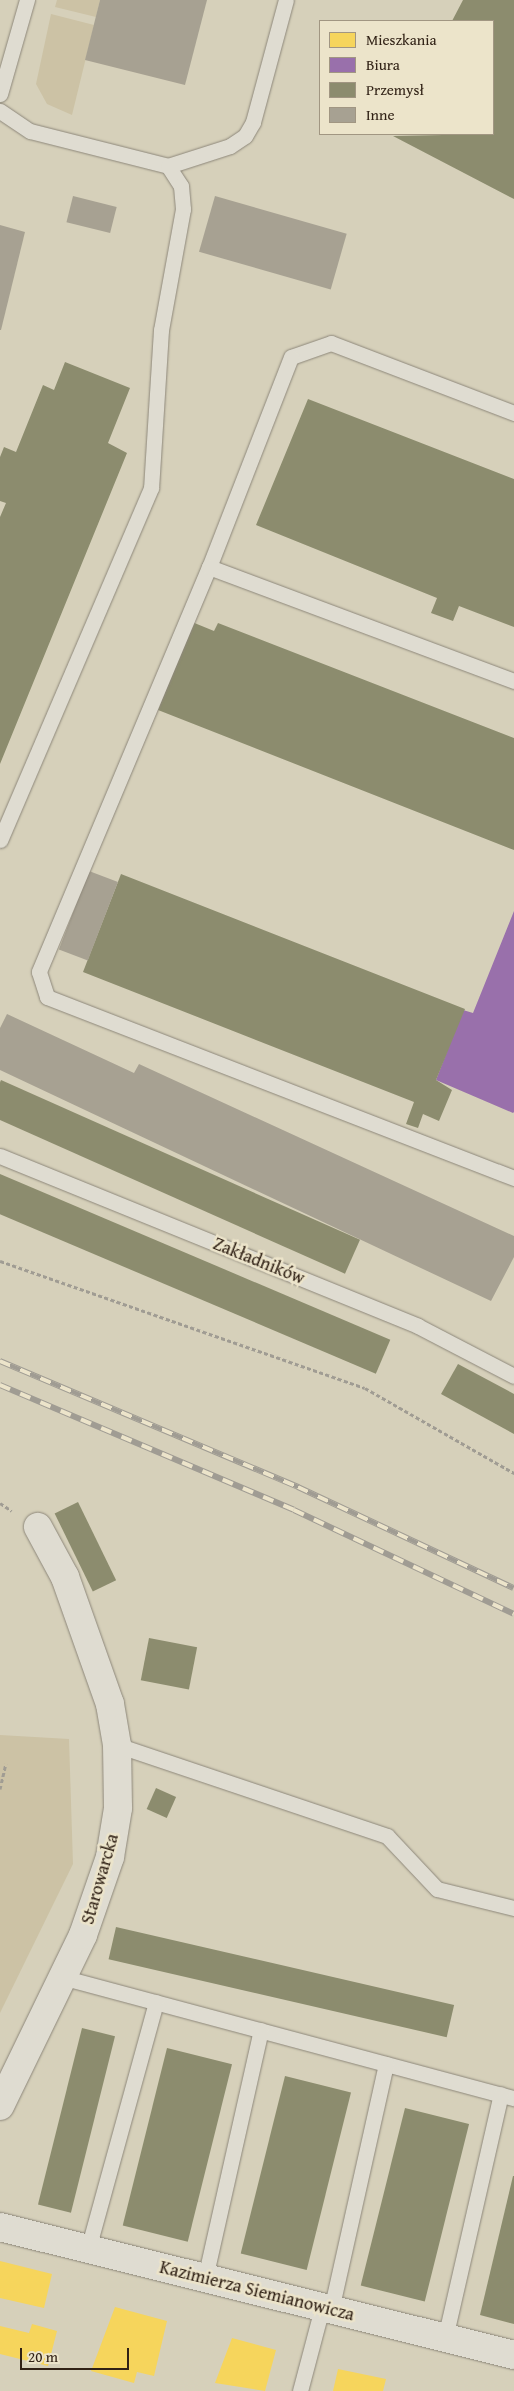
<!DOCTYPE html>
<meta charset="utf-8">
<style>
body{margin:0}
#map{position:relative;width:514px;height:2391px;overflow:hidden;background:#d6d0ba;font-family:"Gentium Book Plus",serif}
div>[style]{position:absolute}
.green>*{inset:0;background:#ccc2a5}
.homes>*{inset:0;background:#f6d55c}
.offices>*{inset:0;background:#9970ab}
.industry>*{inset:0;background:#8c8c6e;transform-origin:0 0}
.building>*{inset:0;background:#a7a192;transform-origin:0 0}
.path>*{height:3px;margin-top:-1.5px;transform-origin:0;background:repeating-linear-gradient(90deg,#a09c93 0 4px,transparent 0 6.5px)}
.roads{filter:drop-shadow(0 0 1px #8d877a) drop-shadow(0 0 1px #8d877a)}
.lane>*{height:15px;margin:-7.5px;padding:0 7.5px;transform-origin:7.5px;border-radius:7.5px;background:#dfdcd1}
.street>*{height:28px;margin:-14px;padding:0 14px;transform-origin:14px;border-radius:14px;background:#dfdcd1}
.rail>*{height:5.5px;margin-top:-2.75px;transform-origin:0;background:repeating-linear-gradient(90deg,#ece4ca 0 11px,#a09c93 0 22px);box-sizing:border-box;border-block:1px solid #a09c93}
span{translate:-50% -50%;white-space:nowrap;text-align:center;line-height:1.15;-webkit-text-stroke:5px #ece4ca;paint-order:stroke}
.street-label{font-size:18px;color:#302115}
.legend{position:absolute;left:319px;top:20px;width:175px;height:115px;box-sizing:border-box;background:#ece4ca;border:1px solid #a19682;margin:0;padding:6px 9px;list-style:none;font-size:15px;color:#302115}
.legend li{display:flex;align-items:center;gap:10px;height:25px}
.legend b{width:25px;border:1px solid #a19682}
.scale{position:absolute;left:20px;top:2348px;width:109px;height:22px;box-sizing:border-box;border:2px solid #302115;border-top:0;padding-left:6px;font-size:15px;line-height:18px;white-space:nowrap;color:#302115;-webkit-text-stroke:4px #ece4ca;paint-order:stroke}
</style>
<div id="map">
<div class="green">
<i style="clip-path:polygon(57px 0,100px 0,96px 17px,55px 7px)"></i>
<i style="clip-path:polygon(51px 14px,94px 25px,72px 115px,47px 104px,36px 84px)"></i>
<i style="clip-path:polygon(0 1735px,69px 1739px,73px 1864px,0 2013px)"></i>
</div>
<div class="homes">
<i style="clip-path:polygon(0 2261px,52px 2274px,44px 2308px,0 2298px)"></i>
<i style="clip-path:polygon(115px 2307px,167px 2321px,154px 2376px,137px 2372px,134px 2383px,91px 2371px)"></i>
<i style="clip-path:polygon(32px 2324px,57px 2331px,48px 2366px,0 2354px,0 2326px,29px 2333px)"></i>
<i style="clip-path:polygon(232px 2338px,276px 2350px,265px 2391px,215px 2383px)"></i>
<i style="clip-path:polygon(338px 2369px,386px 2379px,383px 2391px,333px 2391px)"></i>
</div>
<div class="offices">
<i style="clip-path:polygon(514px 911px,514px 1112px,513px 1113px,436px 1080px,463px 1010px,473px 1013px)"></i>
</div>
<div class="industry">
<i style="clip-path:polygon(463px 0,514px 0,514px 199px,393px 136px,493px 134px,493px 21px,452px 21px)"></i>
<i style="clip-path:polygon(65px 362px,130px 388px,108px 443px,127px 453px,0 764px,0 517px,6px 503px,0 501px,0 457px,4px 447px,16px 452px,43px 385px,54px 390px)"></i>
<i style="clip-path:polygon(308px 399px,514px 479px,514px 627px,459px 606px,453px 621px,431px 613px,437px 598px,256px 525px)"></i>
<i style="clip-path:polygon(192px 622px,214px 631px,218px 623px,514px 738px,514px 850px,158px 710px)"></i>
<i style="clip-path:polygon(121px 874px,465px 1009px,436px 1080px,452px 1090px,439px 1121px,423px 1114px,418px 1128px,406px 1124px,414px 1102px,83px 972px)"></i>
<i style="left:1px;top:1080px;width:393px;height:37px;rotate:24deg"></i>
<i style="left:0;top:1174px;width:424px;height:37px;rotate:23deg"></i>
<i style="clip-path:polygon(458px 1364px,514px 1394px,514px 1434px,441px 1394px)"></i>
<i style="left:78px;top:1502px;width:87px;height:26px;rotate:64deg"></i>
<i style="left:149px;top:1638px;width:49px;height:43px;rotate:11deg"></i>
<i style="left:156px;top:1788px;width:22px;height:23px;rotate:24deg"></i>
<i style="left:116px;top:1927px;width:347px;height:33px;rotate:13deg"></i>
<i style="left:82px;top:2028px;width:34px;height:182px;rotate:14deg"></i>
<i style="left:167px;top:2048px;width:67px;height:183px;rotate:14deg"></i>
<i style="left:285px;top:2076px;width:68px;height:183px;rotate:14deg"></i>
<i style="left:405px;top:2108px;width:66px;height:183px;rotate:14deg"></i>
<i style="clip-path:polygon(513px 2176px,514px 2176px,514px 2324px,480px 2315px)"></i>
</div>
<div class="building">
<i style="clip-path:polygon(100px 0,207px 0,185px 85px,85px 60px)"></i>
<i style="left:73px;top:196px;width:45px;height:27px;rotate:14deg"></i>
<i style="left:215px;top:196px;width:137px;height:58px;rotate:16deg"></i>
<i style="clip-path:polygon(0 225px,25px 232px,1px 330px,0 330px)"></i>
<i style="left:89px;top:871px;width:31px;height:84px;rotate:21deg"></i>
<i style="clip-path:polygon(7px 1014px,134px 1073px,139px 1064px,514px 1236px,514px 1257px,491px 1301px,0 1070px,0 1028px)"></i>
</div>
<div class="path">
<i style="left:0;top:1261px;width:386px;rotate:19.2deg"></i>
<i style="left:365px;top:1388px;width:172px;rotate:29.7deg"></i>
<i style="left:0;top:1503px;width:14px;rotate:34deg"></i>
<i style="left:0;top:1789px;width:26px;rotate:-77deg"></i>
</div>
<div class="roads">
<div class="lane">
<i style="left:0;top:94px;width:98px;rotate:-74deg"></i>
<i style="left:0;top:111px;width:36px;rotate:34deg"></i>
<i style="left:30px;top:131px;width:142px;rotate:14.2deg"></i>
<i style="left:168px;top:166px;width:24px;rotate:57deg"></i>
<i style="left:181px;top:186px;width:23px;rotate:85deg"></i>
<i style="left:183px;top:209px;width:123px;rotate:100.3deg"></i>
<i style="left:161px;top:330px;width:158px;rotate:93.6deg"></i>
<i style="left:151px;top:488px;width:383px;rotate:113.2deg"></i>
<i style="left:168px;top:166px;width:65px;rotate:-17.9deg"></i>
<i style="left:230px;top:146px;width:18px;rotate:-34deg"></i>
<i style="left:245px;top:136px;width:16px;rotate:-60deg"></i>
<i style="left:253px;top:122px;width:126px;rotate:-74.9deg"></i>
<i style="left:514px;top:413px;width:196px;rotate:-159.1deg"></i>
<i style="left:331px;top:343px;width:42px;rotate:160.7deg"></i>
<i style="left:291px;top:357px;width:225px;rotate:111.3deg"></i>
<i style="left:209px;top:567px;width:439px;rotate:112.8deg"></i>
<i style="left:39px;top:972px;width:26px;rotate:72deg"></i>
<i style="left:47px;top:997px;width:501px;rotate:21.19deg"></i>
<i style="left:209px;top:567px;width:326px;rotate:20.5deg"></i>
<i style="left:0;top:1156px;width:451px;rotate:22.1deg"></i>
<i style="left:418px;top:1326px;width:108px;rotate:27.5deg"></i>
<i style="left:117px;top:1745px;width:285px;rotate:18.6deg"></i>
<i style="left:387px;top:1836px;width:73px;rotate:46.7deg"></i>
<i style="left:437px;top:1889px;width:79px;rotate:13.9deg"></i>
<i style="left:65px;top:1978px;width:465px;rotate:15deg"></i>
<i style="left:88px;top:2249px;width:256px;rotate:-74.6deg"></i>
<i style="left:205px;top:2278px;width:254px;rotate:-77.3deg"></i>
<i style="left:331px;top:2310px;width:252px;rotate:-77.4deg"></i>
<i style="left:445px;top:2338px;width:250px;rotate:-77.1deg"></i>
<i style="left:300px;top:2391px;width:86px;rotate:-75.2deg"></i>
</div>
<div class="street">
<i style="left:0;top:2106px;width:190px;rotate:-64.1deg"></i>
<i style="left:83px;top:1935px;width:83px;rotate:-70.9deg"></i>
<i style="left:110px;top:1857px;width:50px;rotate:-80.7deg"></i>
<i style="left:118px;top:1808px;width:63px;rotate:-90.9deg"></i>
<i style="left:117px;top:1745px;width:42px;rotate:-99.7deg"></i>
<i style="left:110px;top:1704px;width:135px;rotate:-109.5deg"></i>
<i style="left:65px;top:1577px;width:57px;rotate:-118.4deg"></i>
<i style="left:0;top:2227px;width:530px;rotate:13.98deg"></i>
</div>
</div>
<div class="rail">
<i style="left:0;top:1361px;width:324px;rotate:22.9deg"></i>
<i style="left:298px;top:1487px;width:238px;rotate:25.1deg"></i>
<i style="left:0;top:1385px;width:319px;rotate:23deg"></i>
<i style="left:294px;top:1510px;width:243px;rotate:25.3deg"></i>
</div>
<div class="street-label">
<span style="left:259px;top:1261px;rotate:22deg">Zakładników</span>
<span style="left:100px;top:1879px;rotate:-74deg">Starowarcka</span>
<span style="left:257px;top:2291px;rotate:14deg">Kazimierza Siemianowicza</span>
</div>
<ul class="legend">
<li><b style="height:14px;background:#f6d55c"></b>Mieszkania</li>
<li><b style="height:14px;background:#9970ab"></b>Biura</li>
<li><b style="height:14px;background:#8c8c6e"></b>Przemysł</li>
<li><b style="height:14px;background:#a7a192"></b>Inne</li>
</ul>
<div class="scale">20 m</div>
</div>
